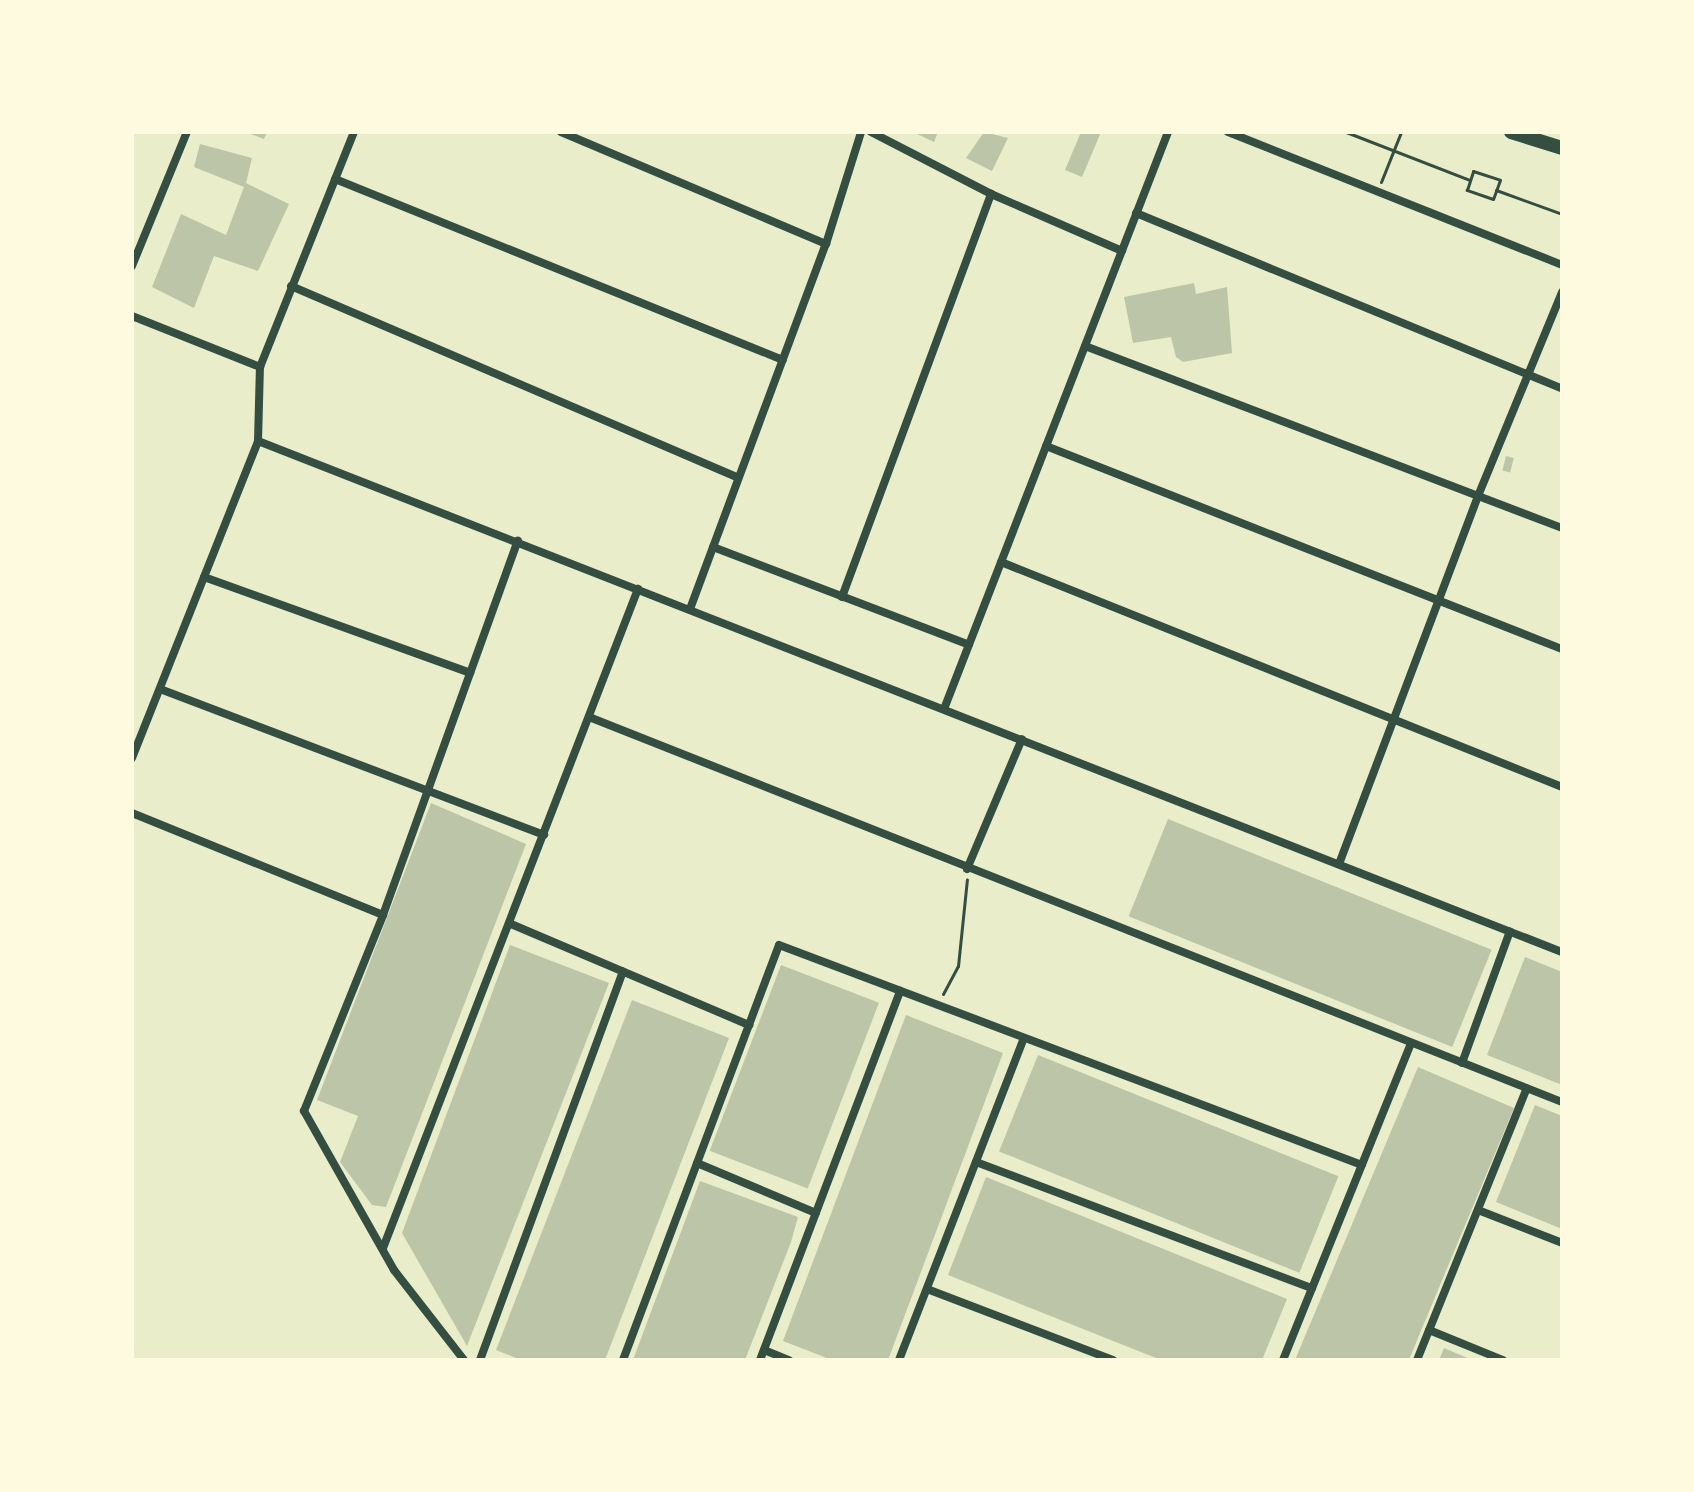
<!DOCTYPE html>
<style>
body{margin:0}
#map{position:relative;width:1694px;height:1492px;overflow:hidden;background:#e9edc9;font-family:"Fira Sans",sans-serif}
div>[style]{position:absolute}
.building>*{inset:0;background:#bcc5a7;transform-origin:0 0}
.path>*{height:3px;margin:-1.5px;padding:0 1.5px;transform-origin:1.5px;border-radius:1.5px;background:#344e41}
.minor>*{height:8px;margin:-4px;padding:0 4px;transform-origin:4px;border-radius:4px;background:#344e41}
.trunk>*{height:14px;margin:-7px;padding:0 7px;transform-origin:7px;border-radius:7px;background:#344e41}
span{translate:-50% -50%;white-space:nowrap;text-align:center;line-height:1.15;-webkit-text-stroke:6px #fefae0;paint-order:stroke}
.frame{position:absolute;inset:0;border:134px solid #fefae0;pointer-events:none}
</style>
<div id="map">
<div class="building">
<i style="clip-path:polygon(245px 132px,267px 132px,264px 139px)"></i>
<i style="clip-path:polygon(913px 132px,938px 132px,934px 142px)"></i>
<i style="clip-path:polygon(984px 132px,1008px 138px,992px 171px,966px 158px)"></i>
<i style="clip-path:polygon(1081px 132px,1101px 132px,1082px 177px,1065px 170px)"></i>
<i style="clip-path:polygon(200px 144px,252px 158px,246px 183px,289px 204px,258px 271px,214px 256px,194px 308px,152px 287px,181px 214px,226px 235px,244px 187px,194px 167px)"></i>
<i style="clip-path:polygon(1194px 283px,1196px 294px,1227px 287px,1232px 353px,1183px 362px,1176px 357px,1171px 337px,1133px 343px,1124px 297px)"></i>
<i style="left:1506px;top:456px;width:8px;height:15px;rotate:14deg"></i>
<i style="clip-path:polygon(431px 803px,526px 844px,386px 1207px,372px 1205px,340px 1162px,358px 1116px,317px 1100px)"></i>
<i style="left:1168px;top:819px;width:349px;height:105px;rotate:22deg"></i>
<i style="clip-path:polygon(510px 945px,609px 983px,467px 1346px,402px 1233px)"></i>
<i style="clip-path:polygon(1525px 957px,1562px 972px,1562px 1085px,1487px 1055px)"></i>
<i style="left:781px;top:965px;width:105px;height:199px;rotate:21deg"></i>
<i style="clip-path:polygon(632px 1000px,729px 1038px,605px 1360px,521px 1360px,496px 1350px)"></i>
<i style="clip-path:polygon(906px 1015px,1003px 1053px,888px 1360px,832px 1360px,783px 1341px)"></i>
<i style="left:1038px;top:1055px;width:324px;height:104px;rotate:22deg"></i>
<i style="clip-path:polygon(1418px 1067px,1514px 1108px,1418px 1338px,1409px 1360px,1295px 1360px)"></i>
<i style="clip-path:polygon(1535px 1105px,1562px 1116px,1562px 1229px,1496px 1202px)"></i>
<i style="clip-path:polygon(986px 1177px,1287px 1299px,1262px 1360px,1161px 1360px,948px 1275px)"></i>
<i style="clip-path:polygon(700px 1181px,798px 1217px,791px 1242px,745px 1360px,633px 1360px)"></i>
<i style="clip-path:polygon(1444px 1348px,1472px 1360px,1439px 1360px)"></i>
</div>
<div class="path">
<i style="left:1316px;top:132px;width:1px"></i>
<i style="left:1346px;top:132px;width:133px;rotate:21.2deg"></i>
<i style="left:1473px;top:171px;width:28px;rotate:18deg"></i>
<i style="left:1500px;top:180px;width:20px;rotate:110deg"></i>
<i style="left:1493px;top:199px;width:28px;rotate:-161deg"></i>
<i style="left:1467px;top:190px;width:20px;rotate:-72deg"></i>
<i style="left:1381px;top:182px;width:54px;rotate:-68.2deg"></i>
<i style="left:1496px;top:190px;width:70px;rotate:20deg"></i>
<i style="left:943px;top:994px;width:32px;rotate:-62deg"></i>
<i style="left:958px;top:966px;width:87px;rotate:-84.1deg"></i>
</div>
<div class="minor">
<i style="left:561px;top:132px;width:288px;rotate:22.9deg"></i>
<i style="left:871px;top:132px;width:135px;rotate:27.3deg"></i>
<i style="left:991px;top:194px;width:143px;rotate:23.5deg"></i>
<i style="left:1228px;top:132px;width:360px;rotate:21.7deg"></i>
<i style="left:335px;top:179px;width:483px;rotate:22deg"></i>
<i style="left:1136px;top:213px;width:461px;rotate:22.4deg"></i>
<i style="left:132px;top:266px;width:145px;rotate:-67.7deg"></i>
<i style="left:291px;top:286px;width:486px;rotate:23.2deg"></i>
<i style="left:132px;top:316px;width:138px;rotate:21.7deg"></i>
<i style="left:1085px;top:346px;width:511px;rotate:20.88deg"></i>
<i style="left:258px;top:441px;width:1401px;rotate:21.4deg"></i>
<i style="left:1046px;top:446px;width:554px;rotate:21.48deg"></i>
<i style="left:713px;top:547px;width:274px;rotate:20.9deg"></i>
<i style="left:1001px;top:562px;width:604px;rotate:21.85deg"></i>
<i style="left:204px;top:577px;width:283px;rotate:19.8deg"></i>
<i style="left:842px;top:597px;width:430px;rotate:-69.7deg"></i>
<i style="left:690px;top:609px;width:390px;rotate:-69.6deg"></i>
<i style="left:826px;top:244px;width:117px;rotate:-72.6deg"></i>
<i style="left:160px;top:689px;width:411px;rotate:20.8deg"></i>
<i style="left:944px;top:709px;width:619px;rotate:-68.78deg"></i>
<i style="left:589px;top:717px;width:1046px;rotate:21.59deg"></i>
<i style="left:132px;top:758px;width:341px;rotate:-68.3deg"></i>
<i style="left:258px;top:441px;width:74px;rotate:-88.5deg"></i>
<i style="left:260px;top:367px;width:253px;rotate:-68.2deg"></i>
<i style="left:132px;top:813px;width:271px;rotate:22.1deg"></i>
<i style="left:1339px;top:864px;width:393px;rotate:-69.3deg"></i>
<i style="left:1478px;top:496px;width:221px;rotate:-67.6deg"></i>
<i style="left:967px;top:869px;width:141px;rotate:-67.1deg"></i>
<i style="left:511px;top:924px;width:259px;rotate:23deg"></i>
<i style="left:1462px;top:1063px;width:140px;rotate:-70deg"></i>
<i style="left:976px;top:1162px;width:359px;rotate:20.6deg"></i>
<i style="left:697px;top:1163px;width:129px;rotate:22.8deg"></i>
<i style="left:1478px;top:1210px;width:90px;rotate:21.4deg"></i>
<i style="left:383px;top:1248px;width:707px;rotate:-68.85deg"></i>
<i style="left:927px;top:1289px;width:199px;rotate:20.9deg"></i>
<i style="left:1429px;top:1330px;width:80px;rotate:22.1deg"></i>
<i style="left:764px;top:1350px;width:27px;rotate:22deg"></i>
<i style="left:464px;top:1360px;width:114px;rotate:-127.9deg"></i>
<i style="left:394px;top:1270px;width:183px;rotate:-119.5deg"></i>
<i style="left:304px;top:1111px;width:211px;rotate:-68deg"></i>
<i style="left:383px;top:915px;width:398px;rotate:-70.2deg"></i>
<i style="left:480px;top:1360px;width:414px;rotate:-69.8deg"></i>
<i style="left:623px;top:1360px;width:443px;rotate:-69.4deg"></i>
<i style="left:779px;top:945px;width:623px;rotate:20.67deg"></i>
<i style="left:760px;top:1360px;width:395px;rotate:-69.2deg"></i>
<i style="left:899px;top:1360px;width:345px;rotate:-68.8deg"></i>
<i style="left:1283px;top:1360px;width:342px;rotate:-68deg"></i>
<i style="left:1417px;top:1360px;width:293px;rotate:-68deg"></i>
</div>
<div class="trunk">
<i style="left:1511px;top:132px;width:53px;rotate:17.4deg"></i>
</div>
<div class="frame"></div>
</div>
